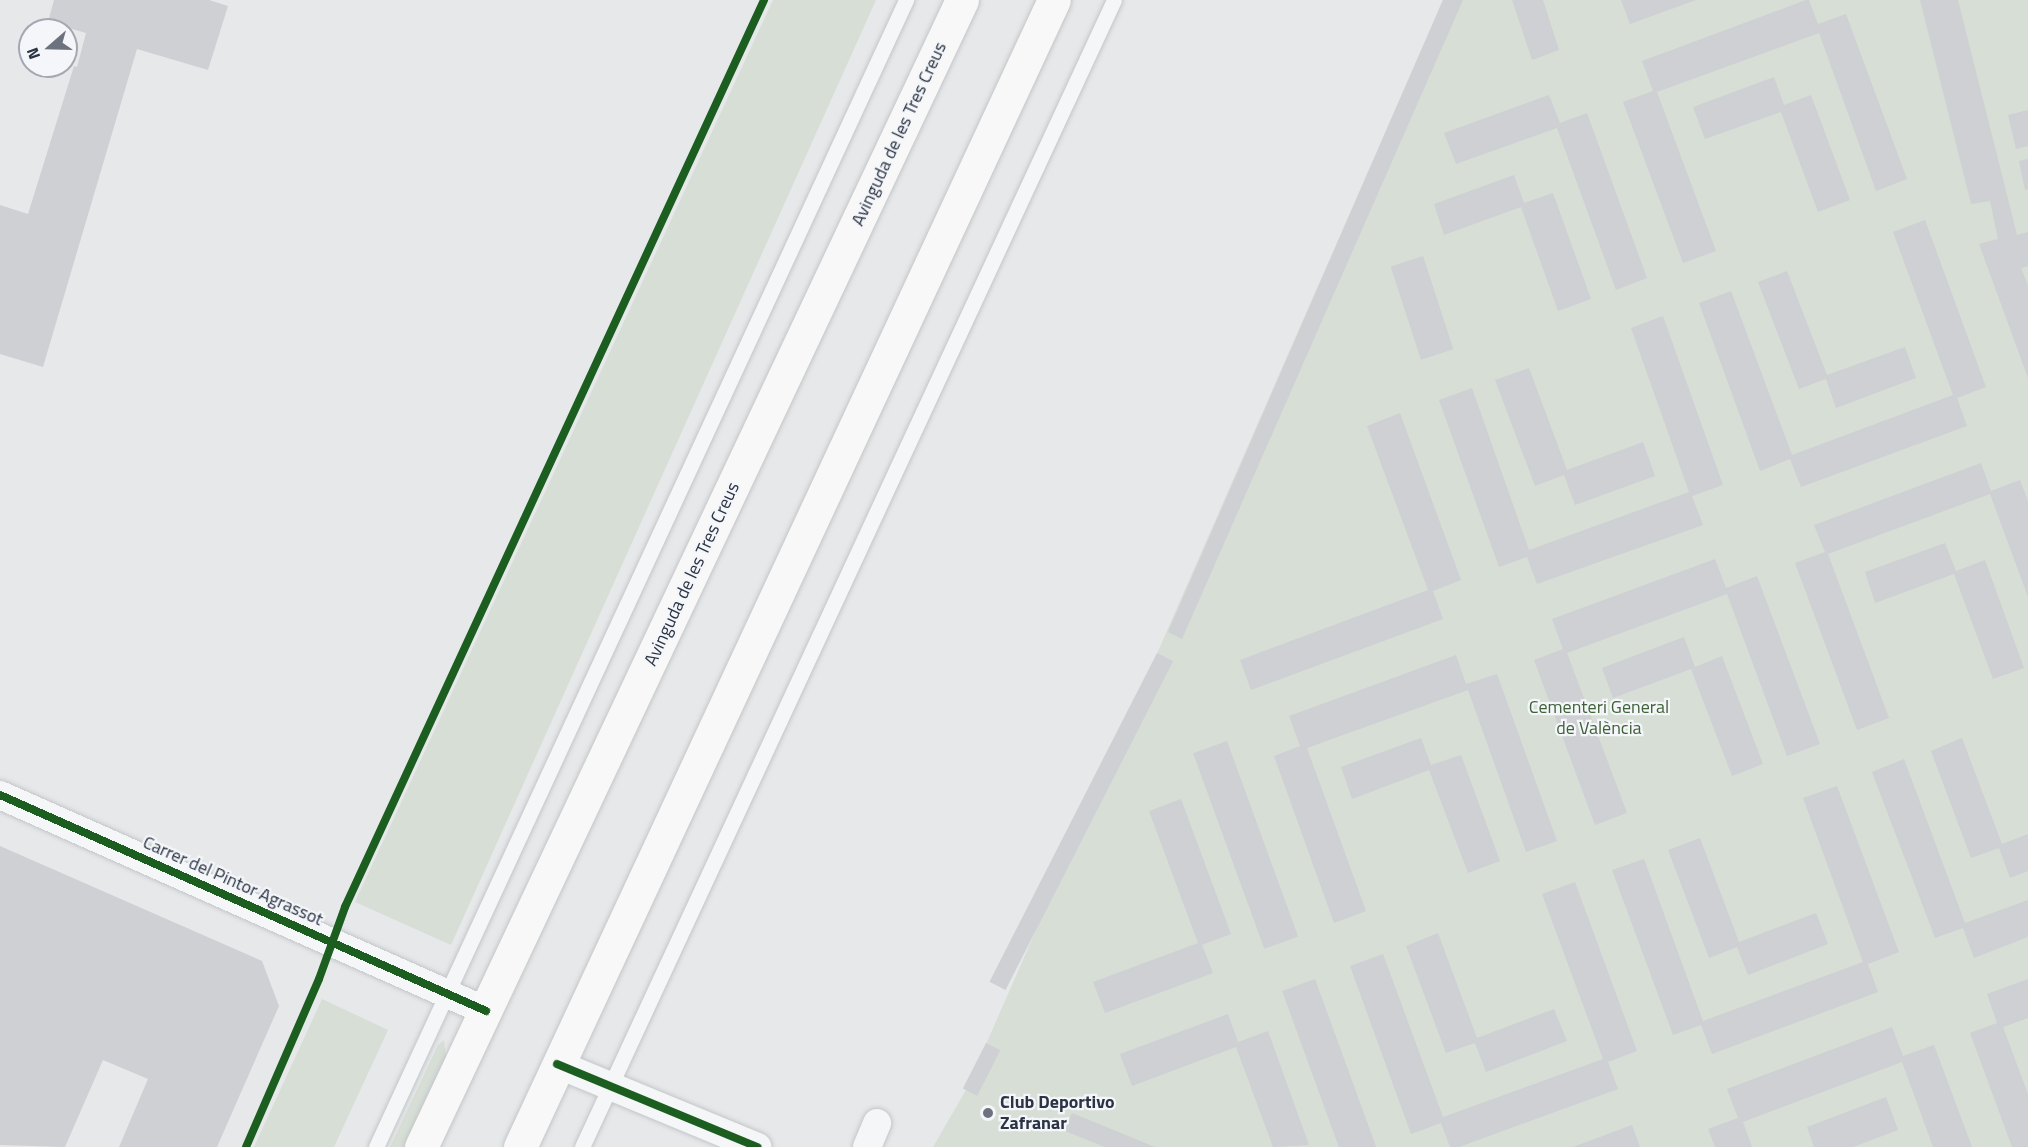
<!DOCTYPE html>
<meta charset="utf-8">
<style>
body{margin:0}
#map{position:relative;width:2028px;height:1147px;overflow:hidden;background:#e6e8ea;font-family:"Titillium Web",sans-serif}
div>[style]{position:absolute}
.green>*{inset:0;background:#d6ded6}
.building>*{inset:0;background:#ced0d3;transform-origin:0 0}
.roads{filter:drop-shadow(0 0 2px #c4c6c8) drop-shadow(0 0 2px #c4c6c8)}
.lane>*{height:15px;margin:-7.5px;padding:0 7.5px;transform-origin:7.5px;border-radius:7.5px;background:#f5f6f7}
.street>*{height:28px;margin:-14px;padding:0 14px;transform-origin:14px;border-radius:14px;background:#f5f6f7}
.primary>*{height:33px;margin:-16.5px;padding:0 16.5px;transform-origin:16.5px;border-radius:16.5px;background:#f8f8f8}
.cycleway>*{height:8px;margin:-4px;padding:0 4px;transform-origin:4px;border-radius:4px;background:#1b5e20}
.dots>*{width:16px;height:16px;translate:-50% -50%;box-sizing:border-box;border:3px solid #f4f6f9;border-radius:50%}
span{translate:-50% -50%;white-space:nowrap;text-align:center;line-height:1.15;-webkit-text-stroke:4.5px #f4f6f9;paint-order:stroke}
.street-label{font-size:18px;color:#2b3445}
.park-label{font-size:18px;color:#3f6138}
.poi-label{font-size:18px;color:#2b3445;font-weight:700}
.left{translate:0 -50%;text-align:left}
.north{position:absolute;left:18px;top:18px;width:60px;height:60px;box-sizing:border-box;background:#f4f6f9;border:2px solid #a4a8b1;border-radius:50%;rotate:250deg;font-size:16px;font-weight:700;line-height:24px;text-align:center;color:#2b3445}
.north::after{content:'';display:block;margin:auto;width:21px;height:27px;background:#6c737f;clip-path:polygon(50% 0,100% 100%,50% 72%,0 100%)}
</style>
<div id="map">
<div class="green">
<i style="clip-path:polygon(773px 0,876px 0,451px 945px,355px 902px)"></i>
<i style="clip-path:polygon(1443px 0,2028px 0,2028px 1147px,933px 1147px,966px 1090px)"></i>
<i style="clip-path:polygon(322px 999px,388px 1030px,334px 1147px,254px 1147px)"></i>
<i style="clip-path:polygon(444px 1040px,446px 1057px,404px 1147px,390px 1147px,438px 1045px)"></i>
</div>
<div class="building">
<i style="clip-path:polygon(54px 0,209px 0,228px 6px,208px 70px,137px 49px,43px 367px,0 354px,0 205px,28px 214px,74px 66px,77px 67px,86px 33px,48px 22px)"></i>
<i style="clip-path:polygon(1443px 0,1463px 0,1182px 639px,1168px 632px)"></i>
<i style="clip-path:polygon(1512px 0,1543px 0,1559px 50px,1532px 60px)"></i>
<i style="clip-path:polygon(1621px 0,1696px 0,1630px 24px)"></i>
<i style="clip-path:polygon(1806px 0,1809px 0,1818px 24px,1846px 14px,1907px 179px,1876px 191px,1819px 33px,1657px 92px,1716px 251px,1683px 263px,1623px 102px,1653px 91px,1642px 61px)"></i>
<i style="clip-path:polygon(1920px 0,1958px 0,2017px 235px,2028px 232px,2028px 266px,2021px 268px,2028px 285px,2028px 378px,1979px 244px,1998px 239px,1990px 201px,1971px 204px)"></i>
<i style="clip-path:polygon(1774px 77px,1784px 105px,1811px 95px,1850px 200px,1818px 212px,1781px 112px,1705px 139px,1693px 107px)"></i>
<i style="clip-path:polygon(1549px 95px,1560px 123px,1587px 113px,1647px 278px,1616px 290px,1557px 128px,1456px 164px,1444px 133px)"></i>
<i style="clip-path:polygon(2028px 110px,2028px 146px,2016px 149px,2008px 115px)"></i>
<i style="clip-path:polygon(2028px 159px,2028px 189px,2025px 190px,2019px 161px)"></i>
<i style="clip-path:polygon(1514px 175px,1524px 203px,1553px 193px,1591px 299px,1558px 311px,1521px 207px,1444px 235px,1434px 204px)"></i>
<i style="clip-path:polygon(1925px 220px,1986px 387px,1957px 398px,1967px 426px,1801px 487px,1790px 459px,1760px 471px,1699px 303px,1731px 291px,1792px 455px,1953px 395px,1893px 232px)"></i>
<i style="left:1423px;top:256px;width:98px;height:34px;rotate:72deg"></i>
<i style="clip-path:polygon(1787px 271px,1827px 375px,1905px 347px,1916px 378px,1836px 408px,1826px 379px,1799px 389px,1758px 282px)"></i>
<i style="clip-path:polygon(1663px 316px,1723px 485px,1692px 496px,1703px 525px,1537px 584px,1527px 557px,1499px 567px,1439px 400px,1472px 388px,1529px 550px,1689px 492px,1631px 328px)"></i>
<i style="clip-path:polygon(1529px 368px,1567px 470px,1643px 442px,1655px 476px,1575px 505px,1564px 475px,1535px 486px,1495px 380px)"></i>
<i style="clip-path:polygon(1400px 413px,1461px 580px,1433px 591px,1443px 619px,1251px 690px,1240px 660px,1428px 590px,1367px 426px)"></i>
<i style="clip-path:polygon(1981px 463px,1991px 491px,2020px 480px,2028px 501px,2028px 597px,1990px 494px,1828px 554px,1889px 718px,1857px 730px,1795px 563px,1825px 552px,1814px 525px)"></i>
<i style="clip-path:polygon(1945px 543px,1956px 571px,1985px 560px,2024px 668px,1993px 679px,1954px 574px,1875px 603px,1865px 572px)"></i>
<i style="clip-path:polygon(1715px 559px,1726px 588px,1757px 576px,1820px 744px,1787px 756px,1727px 594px,1567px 653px,1627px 813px,1595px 825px,1534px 660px,1563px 649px,1552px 619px)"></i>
<i style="clip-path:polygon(1684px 637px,1695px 667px,1722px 656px,1763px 764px,1732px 776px,1691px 669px,1613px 698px,1602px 668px)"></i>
<i style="left:1157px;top:653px;width:18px;height:369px;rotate:27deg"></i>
<i style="clip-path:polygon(1456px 655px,1466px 684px,1497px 674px,1557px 841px,1526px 852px,1468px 690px,1307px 748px,1366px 911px,1334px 923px,1274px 756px,1300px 746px,1289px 716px)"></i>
<i style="clip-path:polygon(1421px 738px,1431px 765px,1461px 755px,1500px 861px,1468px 873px,1429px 770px,1352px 799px,1341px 767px)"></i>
<i style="clip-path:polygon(1962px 738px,2002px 844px,2028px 834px,2028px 871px,2010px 878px,1999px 848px,1971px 858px,1931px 751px)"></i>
<i style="left:1227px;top:741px;width:208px;height:36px;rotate:70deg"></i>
<i style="clip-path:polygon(1904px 759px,1965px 923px,2028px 900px,2028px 937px,1974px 958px,1963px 928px,1935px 938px,1872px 772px)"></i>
<i style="clip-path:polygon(1837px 786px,1899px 952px,1868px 964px,1878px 992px,1712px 1054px,1701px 1025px,1673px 1035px,1612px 870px,1644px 859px,1703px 1021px,1863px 962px,1803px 798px)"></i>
<i style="clip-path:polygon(1181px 799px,1231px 934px,1202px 945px,1213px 973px,1105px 1013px,1093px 982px,1198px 943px,1149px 811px)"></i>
<i style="clip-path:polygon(1700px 838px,1739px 942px,1816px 913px,1828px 944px,1748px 975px,1737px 947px,1709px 958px,1668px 850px)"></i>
<i style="clip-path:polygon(0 846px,262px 961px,279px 1006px,217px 1147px,119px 1147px,148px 1079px,103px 1060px,65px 1147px,0 1145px)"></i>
<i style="clip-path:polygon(1575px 882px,1637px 1051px,1608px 1062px,1618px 1089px,1459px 1147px,1450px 1147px,1441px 1123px,1411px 1134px,1350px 966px,1383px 954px,1443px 1117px,1603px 1059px,1542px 894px)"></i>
<i style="clip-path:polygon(1438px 933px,1477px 1038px,1554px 1009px,1567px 1041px,1486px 1072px,1475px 1043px,1446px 1053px,1406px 946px)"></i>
<i style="left:1315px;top:979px;width:179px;height:35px;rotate:70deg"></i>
<i style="clip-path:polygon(2028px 979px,2028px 1018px,2003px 1027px,2028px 1094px,2028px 1147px,2012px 1147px,1970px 1033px,1997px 1023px,1987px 994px)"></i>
<i style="clip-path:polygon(1228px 1014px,1238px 1042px,1268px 1031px,1309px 1145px,1273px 1147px,1236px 1047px,1132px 1086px,1120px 1054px)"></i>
<i style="clip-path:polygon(1892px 1027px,1903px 1056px,1934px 1045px,1972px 1147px,1933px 1147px,1902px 1062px,1743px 1122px,1752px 1147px,1715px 1147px,1708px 1129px,1738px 1118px,1727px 1089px)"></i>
<i style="left:986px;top:1043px;width:16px;height:51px;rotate:27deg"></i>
<i style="clip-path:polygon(1886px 1097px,1898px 1130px,1853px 1147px,1814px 1147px,1807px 1127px)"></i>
<i style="clip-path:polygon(1072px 1113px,1155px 1147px,1105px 1147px,1065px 1131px)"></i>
<i style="clip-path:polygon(1632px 1125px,1640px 1147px,1573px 1147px)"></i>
</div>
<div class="roads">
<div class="lane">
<i style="left:376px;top:1147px;width:1264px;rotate:-65.2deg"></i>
<i style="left:582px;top:1147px;width:1264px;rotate:-65.12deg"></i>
</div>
<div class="street">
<i style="left:0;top:795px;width:532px;rotate:23.96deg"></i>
<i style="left:557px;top:1064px;width:217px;rotate:22.5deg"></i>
<i style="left:867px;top:1147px;width:26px;rotate:-67deg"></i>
</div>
<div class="primary">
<i style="left:421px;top:1147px;width:1268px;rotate:-64.75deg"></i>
<i style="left:520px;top:1147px;width:1265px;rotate:-65.04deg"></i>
</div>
</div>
<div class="cycleway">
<i style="left:0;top:795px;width:532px;rotate:23.96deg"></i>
<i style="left:557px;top:1064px;width:217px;rotate:22.5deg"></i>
<i style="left:246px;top:1147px;width:183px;rotate:-66.5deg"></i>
<i style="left:319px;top:979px;width:77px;rotate:-70.1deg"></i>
<i style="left:345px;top:907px;width:999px;rotate:-65.2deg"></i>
</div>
<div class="dots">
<i style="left:988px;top:1113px;background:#6c737f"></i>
</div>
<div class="street-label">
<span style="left:899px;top:134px;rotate:-65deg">Avinguda de les Tres Creus</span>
<span style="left:692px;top:574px;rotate:-65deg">Avinguda de les Tres Creus</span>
<span style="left:233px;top:881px;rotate:24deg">Carrer del Pintor Agrassot</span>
</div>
<div class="park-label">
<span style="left:1599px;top:718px">Cementeri General<br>de València</span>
</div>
<div class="poi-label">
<span class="left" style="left:1000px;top:1113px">Club Deportivo<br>Zafranar</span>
</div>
<div class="north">N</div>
</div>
